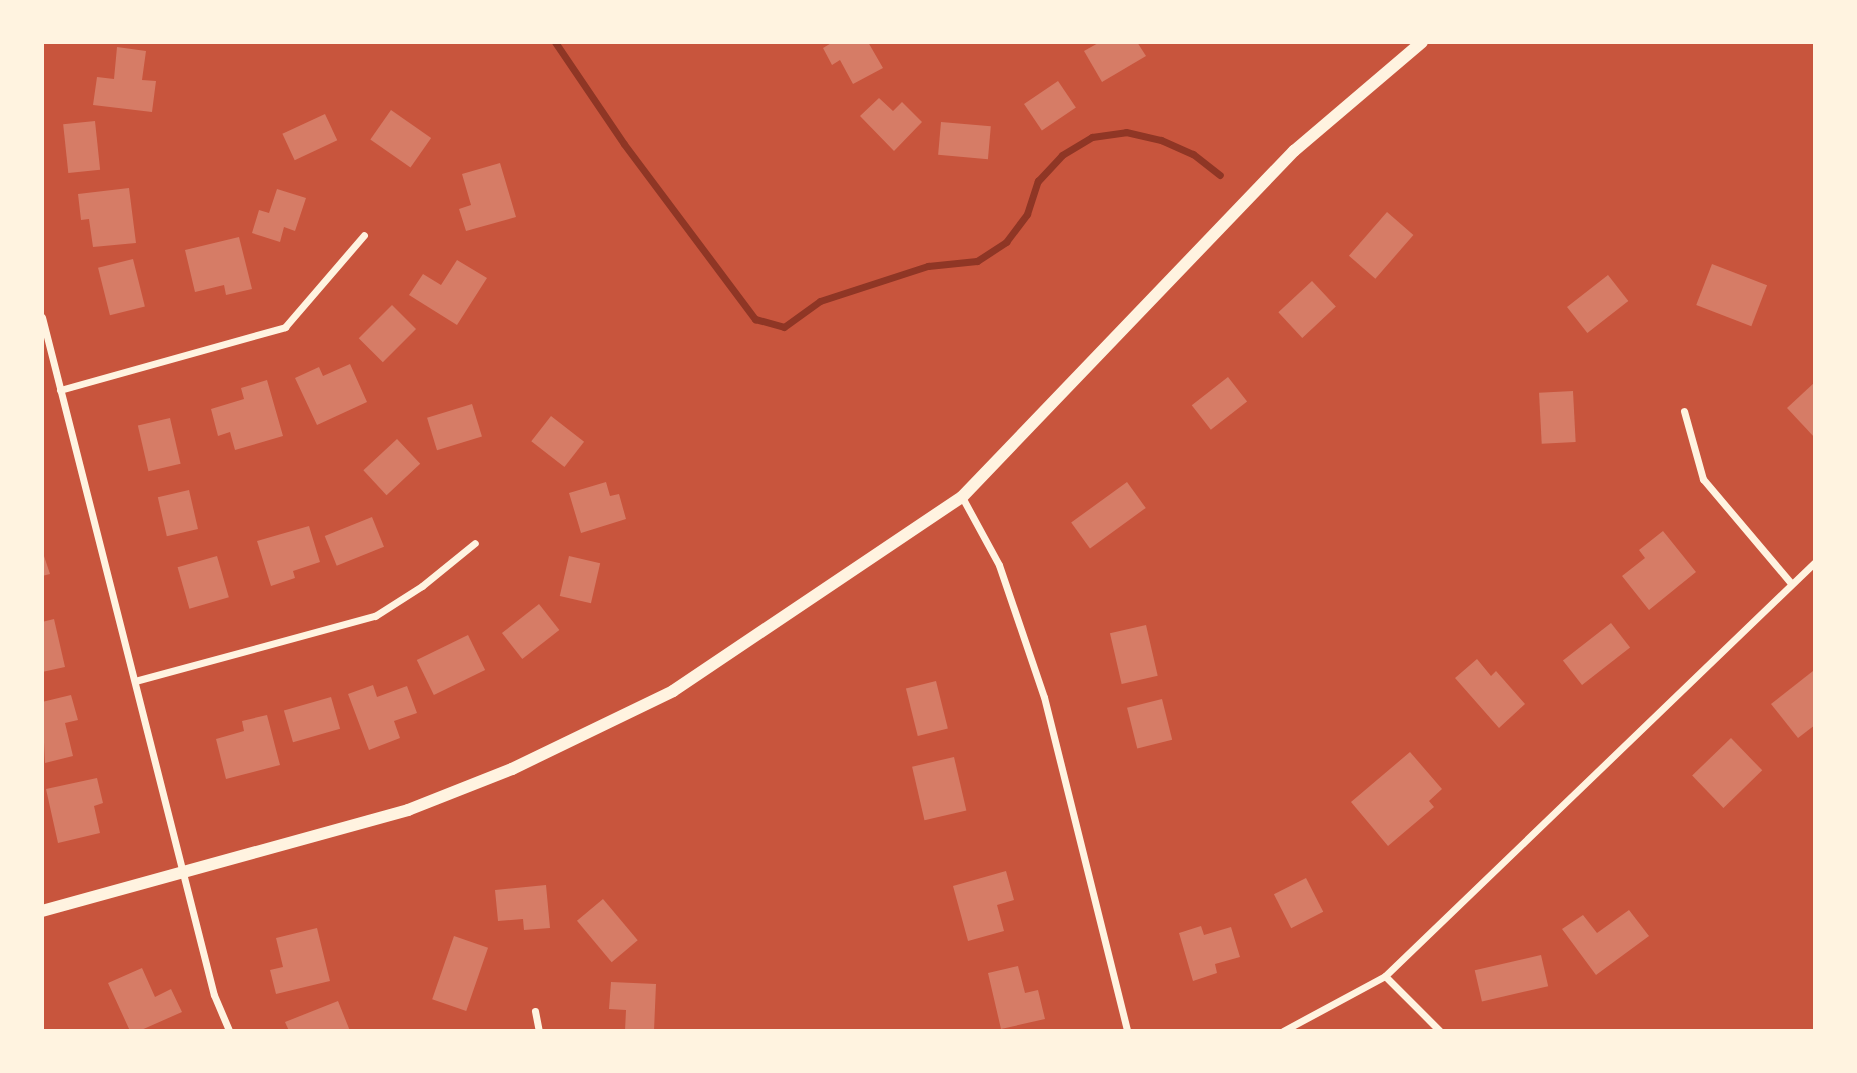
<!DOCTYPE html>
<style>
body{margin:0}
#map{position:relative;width:1857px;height:1073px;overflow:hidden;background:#c8553d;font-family:"PT Serif",serif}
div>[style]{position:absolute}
.stream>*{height:7px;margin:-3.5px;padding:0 3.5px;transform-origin:3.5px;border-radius:3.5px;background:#8f3625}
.building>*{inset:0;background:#d67c66;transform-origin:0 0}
.minor>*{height:7px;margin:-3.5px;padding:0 3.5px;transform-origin:3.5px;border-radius:3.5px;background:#fff3e0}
.tertiary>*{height:12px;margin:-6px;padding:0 6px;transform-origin:6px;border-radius:6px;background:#fff3e0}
span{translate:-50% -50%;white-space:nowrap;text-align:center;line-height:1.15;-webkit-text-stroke:7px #fff3e0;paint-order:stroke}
.frame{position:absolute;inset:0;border:44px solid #fff3e0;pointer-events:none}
</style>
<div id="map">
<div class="stream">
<i style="left:555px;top:42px;width:123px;rotate:55.9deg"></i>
<i style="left:624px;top:144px;width:219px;rotate:53.2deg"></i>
<i style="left:755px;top:319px;width:30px;rotate:15deg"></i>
<i style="left:784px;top:327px;width:44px;rotate:-35.8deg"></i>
<i style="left:820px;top:301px;width:114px;rotate:-18deg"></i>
<i style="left:928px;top:266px;width:49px;rotate:-5.8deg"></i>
<i style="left:977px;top:261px;width:35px;rotate:-33deg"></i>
<i style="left:1006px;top:242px;width:35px;rotate:-53deg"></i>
<i style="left:1027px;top:214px;width:35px;rotate:-72deg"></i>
<i style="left:1038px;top:181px;width:35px;rotate:-47deg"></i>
<i style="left:1062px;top:155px;width:35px;rotate:-31deg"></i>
<i style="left:1092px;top:137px;width:34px;rotate:-8deg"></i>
<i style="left:1126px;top:132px;width:36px;rotate:13deg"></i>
<i style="left:1161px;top:140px;width:35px;rotate:24deg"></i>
<i style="left:1193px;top:154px;width:34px;rotate:38deg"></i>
</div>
<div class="building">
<i style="clip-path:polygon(833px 42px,868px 42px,883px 68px,853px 84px,840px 60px,832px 65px,823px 48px)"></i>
<i style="clip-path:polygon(1100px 42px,1137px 42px,1146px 56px,1102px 82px,1084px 51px)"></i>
<i style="clip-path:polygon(117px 47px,146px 51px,142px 80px,156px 81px,152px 112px,93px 105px,97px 77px,114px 79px)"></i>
<i style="left:1058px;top:81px;width:32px;height:41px;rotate:56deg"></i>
<i style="clip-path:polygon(879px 98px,893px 111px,902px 102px,922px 122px,894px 151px,860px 116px)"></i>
<i style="left:391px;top:110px;width:49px;height:36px;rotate:35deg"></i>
<i style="left:325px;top:114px;width:29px;height:47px;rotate:65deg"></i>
<i style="left:95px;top:121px;width:49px;height:32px;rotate:84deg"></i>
<i style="left:941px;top:122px;width:50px;height:33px;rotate:5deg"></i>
<i style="clip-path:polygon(500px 163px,516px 217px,466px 231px,459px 209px,471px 205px,462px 174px)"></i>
<i style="clip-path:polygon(129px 188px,136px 243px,93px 247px,89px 219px,81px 220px,78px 194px)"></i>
<i style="clip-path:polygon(277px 189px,306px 198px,295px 231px,284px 227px,280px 242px,252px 233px,259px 210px,269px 213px)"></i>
<i style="left:1387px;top:212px;width:35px;height:58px;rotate:41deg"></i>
<i style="clip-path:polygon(239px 237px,252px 289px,226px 295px,224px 285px,195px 292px,185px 250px)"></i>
<i style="left:133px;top:259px;width:49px;height:36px;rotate:76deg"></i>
<i style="clip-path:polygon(457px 260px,487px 278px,457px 325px,409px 295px,423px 274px,441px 285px)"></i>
<i style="left:1712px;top:264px;width:59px;height:44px;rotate:21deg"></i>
<i style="left:1608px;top:275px;width:33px;height:52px;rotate:52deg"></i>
<i style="left:1312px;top:281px;width:35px;height:46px;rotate:47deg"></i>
<i style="left:392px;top:305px;width:34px;height:47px;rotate:45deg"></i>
<i style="clip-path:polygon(350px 364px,367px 402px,317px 425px,295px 378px,319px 367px,323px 376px)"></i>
<i style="left:1228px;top:377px;width:31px;height:46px;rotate:52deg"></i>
<i style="clip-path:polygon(267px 380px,283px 436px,235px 450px,230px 432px,218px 436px,211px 409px,244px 399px,241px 388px)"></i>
<i style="clip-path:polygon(1815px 382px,1815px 438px,1787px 408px)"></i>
<i style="left:1573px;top:391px;width:51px;height:34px;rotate:87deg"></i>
<i style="left:472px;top:404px;width:34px;height:47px;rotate:73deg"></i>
<i style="left:551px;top:416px;width:42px;height:32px;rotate:38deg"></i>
<i style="left:170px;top:418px;width:47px;height:33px;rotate:77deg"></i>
<i style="left:397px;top:439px;width:34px;height:46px;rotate:47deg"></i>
<i style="clip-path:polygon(606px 482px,610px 496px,619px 494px,626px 519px,581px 533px,569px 493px)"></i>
<i style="left:1127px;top:482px;width:32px;height:69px;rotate:54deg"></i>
<i style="left:189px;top:490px;width:40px;height:32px;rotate:77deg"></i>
<i style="left:372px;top:517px;width:32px;height:51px;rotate:68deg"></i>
<i style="clip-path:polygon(309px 526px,320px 562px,293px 571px,295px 578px,271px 586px,257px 541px)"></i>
<i style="clip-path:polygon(1663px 531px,1696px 572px,1649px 610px,1622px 576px,1645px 558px,1639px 550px)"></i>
<i style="clip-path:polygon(42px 550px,50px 574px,42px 576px)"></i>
<i style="left:217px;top:556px;width:43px;height:41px;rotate:74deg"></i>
<i style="left:569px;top:556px;width:32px;height:41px;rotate:13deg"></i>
<i style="left:539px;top:604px;width:33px;height:47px;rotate:52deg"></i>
<i style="clip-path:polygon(54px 619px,65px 667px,42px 672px,42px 622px)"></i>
<i style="left:1611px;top:623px;width:31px;height:61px;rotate:52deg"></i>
<i style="left:1146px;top:625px;width:52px;height:37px;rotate:77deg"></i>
<i style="left:468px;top:635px;width:39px;height:57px;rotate:64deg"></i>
<i style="clip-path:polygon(1477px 659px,1491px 676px,1496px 671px,1525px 704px,1499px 728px,1455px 678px)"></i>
<i style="clip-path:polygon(1813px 671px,1815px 725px,1798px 738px,1771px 704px)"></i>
<i style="left:936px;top:681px;width:49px;height:31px;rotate:76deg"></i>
<i style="clip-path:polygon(373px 685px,377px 697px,407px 686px,417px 713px,394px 721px,400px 738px,369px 750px,348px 694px)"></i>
<i style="clip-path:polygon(71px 695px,78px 720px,65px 723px,73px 756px,45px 763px,42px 702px)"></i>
<i style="left:331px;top:697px;width:33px;height:49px;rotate:74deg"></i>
<i style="left:1162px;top:699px;width:42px;height:36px;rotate:76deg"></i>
<i style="clip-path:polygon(267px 715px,280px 765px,226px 779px,216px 739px,244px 731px,242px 721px)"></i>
<i style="left:1731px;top:738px;width:45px;height:54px;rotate:46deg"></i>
<i style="clip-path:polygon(1410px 752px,1442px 789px,1429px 801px,1434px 807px,1388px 846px,1351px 802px)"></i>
<i style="left:954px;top:757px;width:55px;height:43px;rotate:77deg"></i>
<i style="clip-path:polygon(97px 778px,103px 803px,94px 806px,100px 833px,58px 843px,46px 789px)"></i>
<i style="clip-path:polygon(1006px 871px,1014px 900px,997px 905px,1004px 931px,968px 941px,953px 886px)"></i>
<i style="left:1306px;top:878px;width:38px;height:36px;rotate:63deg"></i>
<i style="clip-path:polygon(546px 885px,550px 928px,524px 930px,523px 919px,498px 921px,495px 890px)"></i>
<i style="left:603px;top:899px;width:54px;height:34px;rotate:50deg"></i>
<i style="clip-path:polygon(1629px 910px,1649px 936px,1596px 975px,1562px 929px,1583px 915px,1597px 933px)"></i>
<i style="clip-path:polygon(1201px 926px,1204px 935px,1231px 927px,1240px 957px,1215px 964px,1217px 973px,1193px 981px,1179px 933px)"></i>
<i style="clip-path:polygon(317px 928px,330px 981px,276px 994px,270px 970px,283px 967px,276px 938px)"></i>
<i style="left:454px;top:936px;width:36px;height:67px;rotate:19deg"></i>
<i style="left:1541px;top:955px;width:32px;height:68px;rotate:77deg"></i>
<i style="clip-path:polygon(1018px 966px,1025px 993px,1038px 990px,1045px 1019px,1001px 1029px,988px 973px)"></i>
<i style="clip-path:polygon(142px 968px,155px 997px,171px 989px,182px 1012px,139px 1031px,130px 1031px,108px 983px)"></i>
<i style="clip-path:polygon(611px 982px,656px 984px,654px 1031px,625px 1031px,626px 1010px,609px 1009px)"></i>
<i style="clip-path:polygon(338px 1001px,350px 1031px,289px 1031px,285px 1022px)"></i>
</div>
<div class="minor">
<i style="left:42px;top:317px;width:699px;rotate:75.77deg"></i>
<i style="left:214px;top:995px;width:39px;rotate:67deg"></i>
<i style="left:60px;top:390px;width:234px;rotate:-15.6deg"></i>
<i style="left:285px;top:327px;width:121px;rotate:-49.3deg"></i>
<i style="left:1684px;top:411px;width:71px;rotate:74.4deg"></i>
<i style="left:1703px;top:479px;width:136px;rotate:49.8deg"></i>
<i style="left:962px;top:497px;width:77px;rotate:61.4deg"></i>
<i style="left:999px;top:565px;width:139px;rotate:71.2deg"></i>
<i style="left:1044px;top:697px;width:344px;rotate:76deg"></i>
<i style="left:135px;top:681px;width:249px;rotate:-15.2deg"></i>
<i style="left:375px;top:616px;width:56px;rotate:-32.6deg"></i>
<i style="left:422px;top:586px;width:68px;rotate:-39.1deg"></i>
<i style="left:1385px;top:976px;width:78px;rotate:45deg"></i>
<i style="left:535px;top:1011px;width:20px;rotate:79deg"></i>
<i style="left:1283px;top:1031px;width:116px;rotate:-28.3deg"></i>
<i style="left:1385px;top:976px;width:597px;rotate:-43.91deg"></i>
</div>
<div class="tertiary">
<i style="left:42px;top:911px;width:380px;rotate:-15.4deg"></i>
<i style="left:408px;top:810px;width:112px;rotate:-21.5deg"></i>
<i style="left:512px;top:769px;width:179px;rotate:-25.8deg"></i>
<i style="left:673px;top:691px;width:348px;rotate:-33.9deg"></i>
<i style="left:962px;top:497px;width:480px;rotate:-46.2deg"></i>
<i style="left:1294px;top:151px;width:168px;rotate:-40.4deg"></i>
</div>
<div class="frame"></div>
</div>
